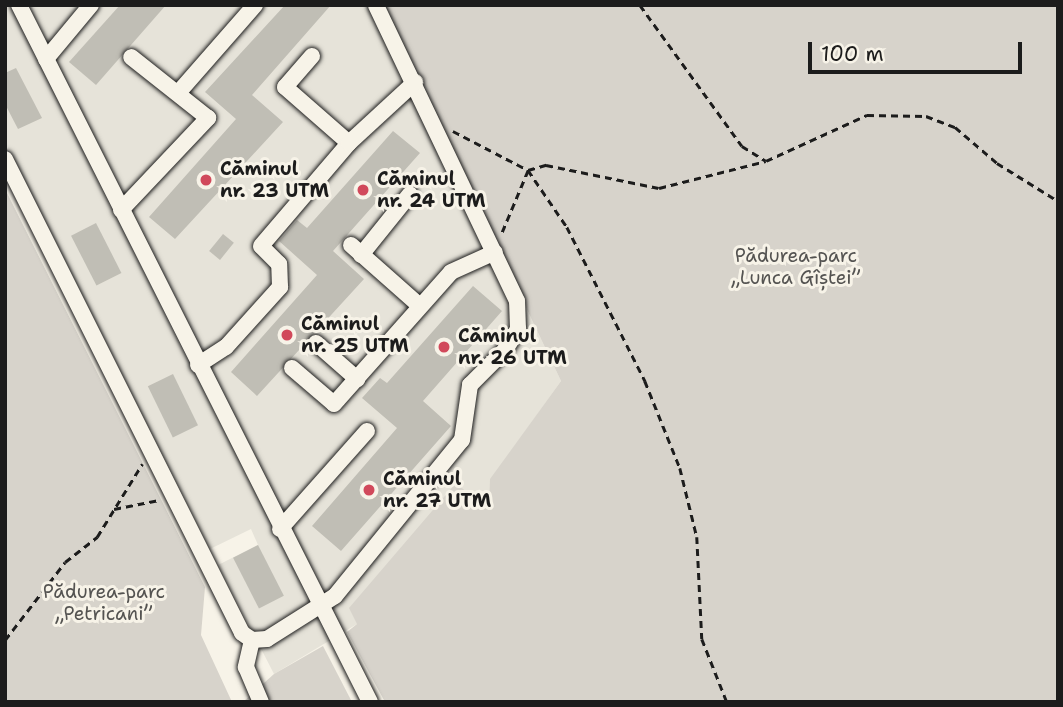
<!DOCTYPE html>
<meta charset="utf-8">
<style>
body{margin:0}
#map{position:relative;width:1063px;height:707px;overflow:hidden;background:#f7f3e8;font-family:"Shantell Sans",sans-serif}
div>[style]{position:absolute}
.built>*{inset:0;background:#e6e3d9}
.green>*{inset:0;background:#d7d3cb}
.building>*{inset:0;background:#c0beb5;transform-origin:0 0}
.path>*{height:2.5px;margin-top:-1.25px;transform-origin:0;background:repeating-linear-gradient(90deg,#1c1c1c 0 7px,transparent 0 12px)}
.roads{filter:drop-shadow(0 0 2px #1c1c1c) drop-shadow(0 0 2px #1c1c1c)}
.minor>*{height:16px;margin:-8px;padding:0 8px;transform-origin:8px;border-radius:8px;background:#f7f3e8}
.dots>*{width:19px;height:19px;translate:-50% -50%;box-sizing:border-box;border:4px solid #f7f3e8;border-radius:50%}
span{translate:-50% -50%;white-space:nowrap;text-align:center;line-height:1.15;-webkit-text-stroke:6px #f7f3e8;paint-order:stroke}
.poi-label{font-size:19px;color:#1c1c1c;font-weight:700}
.left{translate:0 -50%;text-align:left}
.park-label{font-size:19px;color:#545351}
.frame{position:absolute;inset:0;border:7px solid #1c1c1c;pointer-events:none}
.scale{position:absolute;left:808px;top:42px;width:214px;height:32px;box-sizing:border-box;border:4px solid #1c1c1c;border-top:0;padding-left:9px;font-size:21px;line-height:24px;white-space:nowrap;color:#1c1c1c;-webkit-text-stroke:5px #f7f3e8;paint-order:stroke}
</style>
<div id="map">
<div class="built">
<i style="clip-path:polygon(5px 5px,382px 5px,561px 381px,491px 479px,489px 510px,456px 483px,357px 624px,274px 674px,218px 565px,258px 545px,251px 529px,210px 549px,5px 142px)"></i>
</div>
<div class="green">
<i style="clip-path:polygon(382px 5px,1058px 5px,1058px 702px,385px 702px,347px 632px,357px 624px,349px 608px,456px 483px,489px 510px,490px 479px,561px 381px)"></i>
<i style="clip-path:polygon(5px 189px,205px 587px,201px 635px,232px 702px,5px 702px)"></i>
<i style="clip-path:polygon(323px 646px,352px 702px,243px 702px,274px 674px)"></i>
</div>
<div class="building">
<i style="clip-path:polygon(120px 5px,166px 5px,96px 85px,69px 62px)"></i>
<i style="clip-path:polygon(285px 5px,331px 5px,252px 95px,283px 122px,175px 239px,149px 217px,236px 119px,205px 92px)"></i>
<i style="clip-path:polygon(16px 68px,42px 118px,18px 129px,5px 104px,5px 73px)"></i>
<i style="clip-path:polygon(393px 131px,420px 153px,333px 251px,364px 279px,257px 396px,231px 372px,317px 275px,279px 241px,297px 220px,307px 228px)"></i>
<i style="left:96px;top:223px;width:56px;height:28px;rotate:63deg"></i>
<i style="left:223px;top:234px;width:14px;height:22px;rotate:39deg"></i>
<i style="clip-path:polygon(473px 286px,502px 311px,423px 401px,451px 426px,341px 551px,312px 526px,397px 428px,362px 398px,380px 378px,387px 383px)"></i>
<i style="left:173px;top:374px;width:57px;height:28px;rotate:64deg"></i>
<i style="left:258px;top:545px;width:57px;height:28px;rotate:63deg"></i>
</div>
<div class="path">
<i style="left:640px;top:5px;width:174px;rotate:54.1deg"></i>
<i style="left:742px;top:146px;width:28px;rotate:32deg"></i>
<i style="left:453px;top:131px;width:85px;rotate:27.5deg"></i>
<i style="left:528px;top:170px;width:19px;rotate:-16deg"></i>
<i style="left:546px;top:165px;width:115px;rotate:11.5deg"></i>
<i style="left:659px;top:188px;width:110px;rotate:-14.2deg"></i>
<i style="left:766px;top:161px;width:111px;rotate:-24.5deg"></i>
<i style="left:867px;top:115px;width:59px;rotate:1deg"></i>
<i style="left:926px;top:116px;width:31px;rotate:21deg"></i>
<i style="left:955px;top:127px;width:55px;rotate:40.6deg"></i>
<i style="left:997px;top:163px;width:72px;rotate:31.9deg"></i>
<i style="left:502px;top:232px;width:67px;rotate:-67.2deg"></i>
<i style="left:528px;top:170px;width:69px;rotate:55.6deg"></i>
<i style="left:567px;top:227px;width:173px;rotate:63.1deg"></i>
<i style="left:645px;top:381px;width:94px;rotate:68.1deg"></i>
<i style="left:680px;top:468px;width:71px;rotate:76.2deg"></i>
<i style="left:697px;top:537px;width:102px;rotate:87.2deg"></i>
<i style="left:702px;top:639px;width:68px;rotate:68.4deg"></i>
<i style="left:114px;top:509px;width:46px;rotate:-11.3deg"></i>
<i style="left:5px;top:640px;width:98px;rotate:-52.4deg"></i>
<i style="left:65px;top:562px;width:41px;rotate:-38deg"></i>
<i style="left:97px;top:537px;width:86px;rotate:-58.3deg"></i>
</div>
<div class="roads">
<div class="minor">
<i style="left:19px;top:5px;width:780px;rotate:63.27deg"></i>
<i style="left:312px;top:56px;width:41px;rotate:131.1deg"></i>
<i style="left:285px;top:87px;width:85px;rotate:41.2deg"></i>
<i style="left:46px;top:59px;width:70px;rotate:-50.2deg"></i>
<i style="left:178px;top:93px;width:117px;rotate:-48.8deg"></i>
<i style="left:5px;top:159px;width:530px;rotate:63.43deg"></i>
<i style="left:242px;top:633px;width:12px;rotate:35deg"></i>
<i style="left:252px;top:640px;width:15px;rotate:-4deg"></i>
<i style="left:267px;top:639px;width:80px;rotate:-32.3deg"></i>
<i style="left:335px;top:596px;width:201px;rotate:-50.9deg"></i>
<i style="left:462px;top:440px;width:56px;rotate:-81.7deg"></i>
<i style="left:470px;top:385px;width:49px;rotate:-45deg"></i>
<i style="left:505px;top:350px;width:25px;rotate:-58deg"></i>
<i style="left:518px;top:329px;width:28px;rotate:-92deg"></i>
<i style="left:517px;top:301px;width:328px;rotate:-115.5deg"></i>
<i style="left:121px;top:210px;width:127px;rotate:-46.6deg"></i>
<i style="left:208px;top:118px;width:98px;rotate:-141.6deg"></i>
<i style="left:351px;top:245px;width:92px;rotate:41.5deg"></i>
<i style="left:361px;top:255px;width:78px;rotate:-51.2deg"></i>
<i style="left:316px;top:343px;width:55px;rotate:41.3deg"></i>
<i style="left:198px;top:365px;width:33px;rotate:-33deg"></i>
<i style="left:226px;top:347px;width:81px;rotate:-48deg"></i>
<i style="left:280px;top:287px;width:23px;rotate:-92deg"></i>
<i style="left:279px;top:264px;width:25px;rotate:-135deg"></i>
<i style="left:261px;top:246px;width:135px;rotate:-49.5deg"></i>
<i style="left:349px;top:143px;width:90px;rotate:-42.7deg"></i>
<i style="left:292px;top:368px;width:55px;rotate:40.6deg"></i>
<i style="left:334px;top:404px;width:176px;rotate:-48.4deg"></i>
<i style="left:451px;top:272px;width:48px;rotate:-24.4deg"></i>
<i style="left:280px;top:529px;width:131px;rotate:-48.4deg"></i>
<i style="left:252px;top:640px;width:28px;rotate:103deg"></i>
<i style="left:246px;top:667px;width:38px;rotate:67deg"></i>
</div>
</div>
<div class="dots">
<i style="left:206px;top:180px;background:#d1495b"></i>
<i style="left:363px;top:190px;background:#d1495b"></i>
<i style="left:287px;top:335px;background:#d1495b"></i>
<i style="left:444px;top:347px;background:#d1495b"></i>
<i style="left:369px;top:490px;background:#d1495b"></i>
</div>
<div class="poi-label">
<span class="left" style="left:220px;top:180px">Căminul<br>nr. 23 UTM</span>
<span class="left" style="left:377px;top:190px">Căminul<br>nr. 24 UTM</span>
<span class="left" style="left:301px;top:335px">Căminul<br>nr. 25 UTM</span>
<span class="left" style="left:458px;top:347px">Căminul<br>nr. 26 UTM</span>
<span class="left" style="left:383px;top:490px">Căminul<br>nr. 27 UTM</span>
</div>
<div class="park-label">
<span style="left:796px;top:267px">Pădurea-parc<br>„Lunca Gîștei”</span>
<span style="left:104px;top:603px">Pădurea-parc<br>„Petricani”</span>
</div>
<div class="frame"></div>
<div class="scale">100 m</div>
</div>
